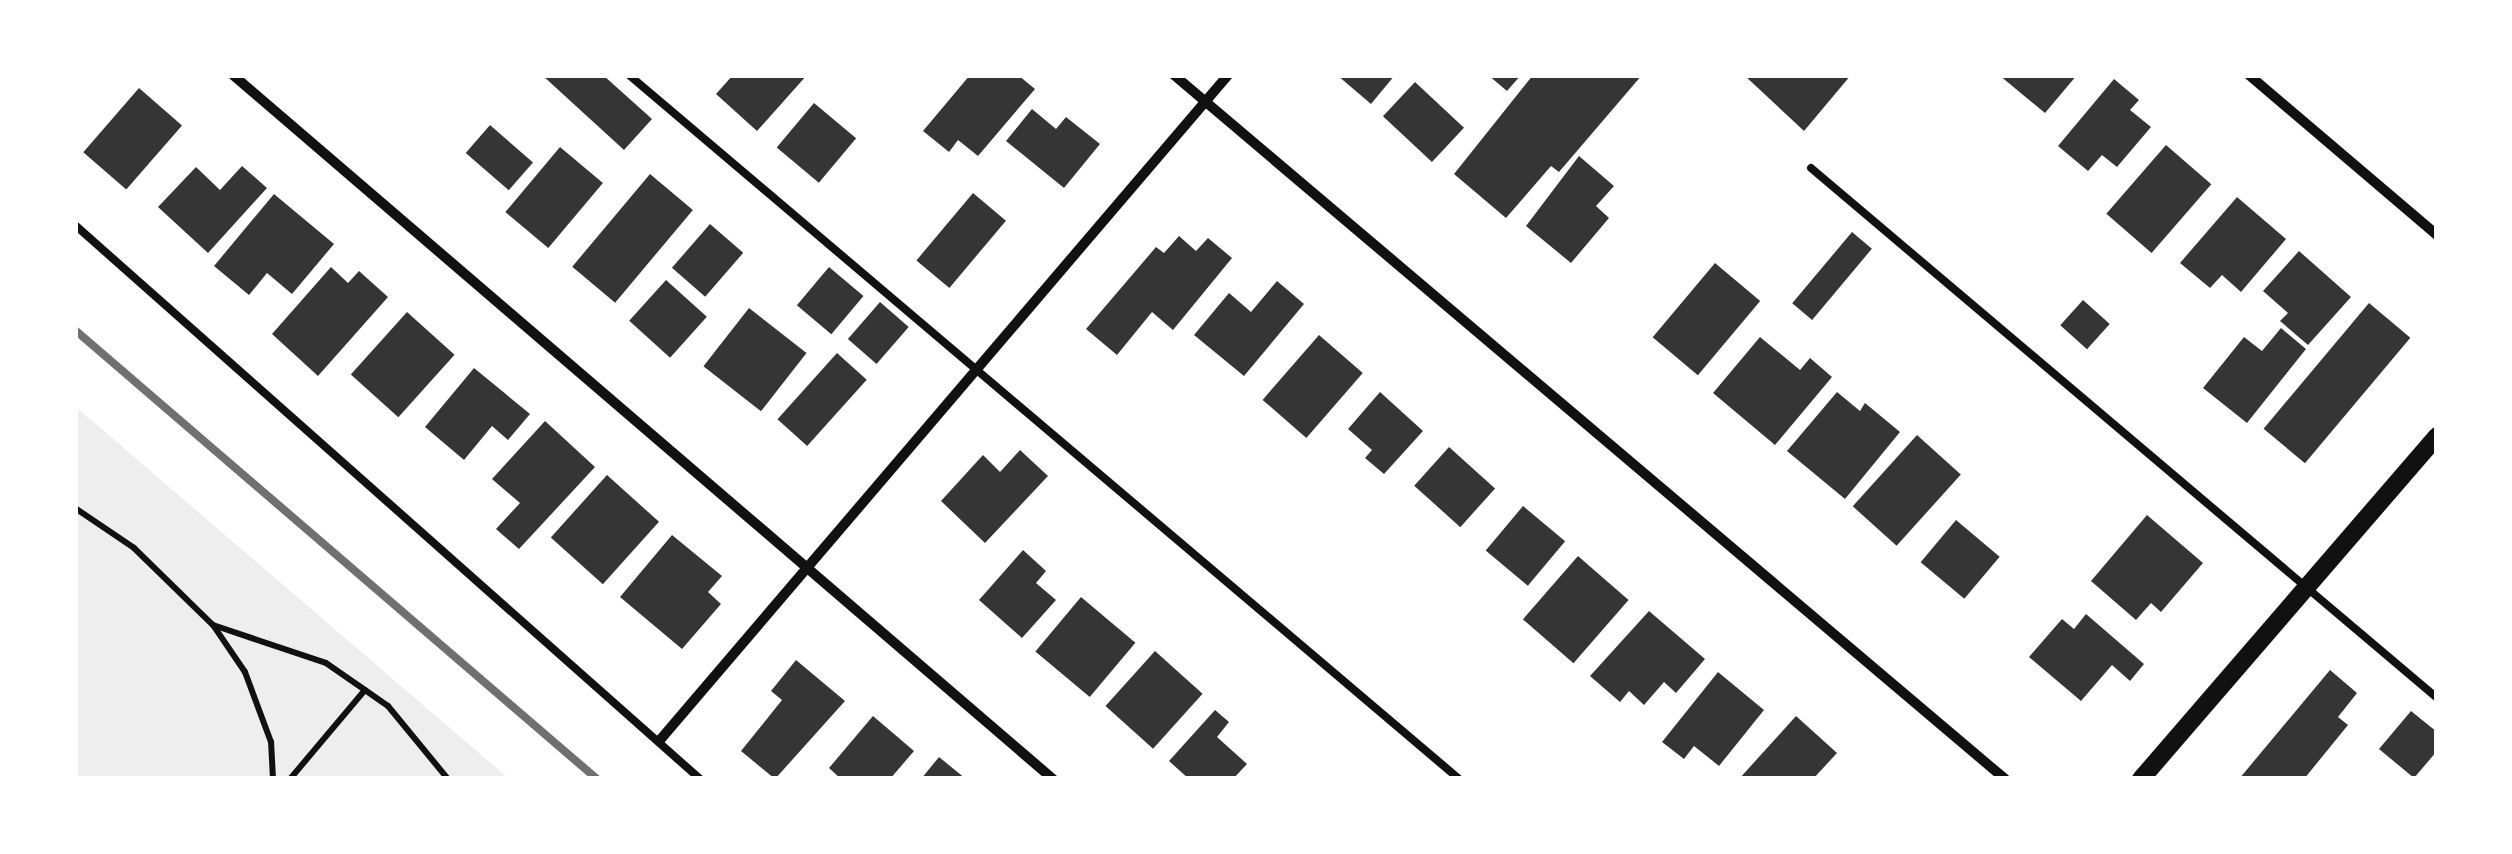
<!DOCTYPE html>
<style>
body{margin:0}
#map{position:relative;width:2512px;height:854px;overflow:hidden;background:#fff;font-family:"Varela Round",sans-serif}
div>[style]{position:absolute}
.green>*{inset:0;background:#eee}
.building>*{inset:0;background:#353535;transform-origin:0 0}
.path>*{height:6px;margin:-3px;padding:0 3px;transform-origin:3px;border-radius:3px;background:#111}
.service>*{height:8px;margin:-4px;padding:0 4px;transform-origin:4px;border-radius:4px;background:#111}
.minor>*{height:10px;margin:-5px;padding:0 5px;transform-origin:5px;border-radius:5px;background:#111}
.tertiary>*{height:18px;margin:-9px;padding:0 9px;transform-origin:9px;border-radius:9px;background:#111}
.rail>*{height:8px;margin:-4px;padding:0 4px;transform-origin:4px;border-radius:4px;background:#707070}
span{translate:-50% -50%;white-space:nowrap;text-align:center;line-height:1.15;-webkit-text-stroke:8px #fff;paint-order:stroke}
.frame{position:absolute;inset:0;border:78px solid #fff;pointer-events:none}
</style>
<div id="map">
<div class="green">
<i style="clip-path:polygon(75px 406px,509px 779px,75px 779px)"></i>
</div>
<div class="building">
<i style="clip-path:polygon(542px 75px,603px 75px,652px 119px,624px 150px)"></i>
<i style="clip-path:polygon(733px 75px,807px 75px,757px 131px,716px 94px)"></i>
<i style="clip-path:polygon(970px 75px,1018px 75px,1035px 89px,978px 156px,958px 140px,949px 152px,923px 131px)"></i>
<i style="clip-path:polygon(1337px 75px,1395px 75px,1371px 104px)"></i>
<i style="clip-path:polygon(1488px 75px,1521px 75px,1507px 91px)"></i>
<i style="clip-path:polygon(1533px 75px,1642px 75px,1559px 172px,1551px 166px,1506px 218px,1454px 174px)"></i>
<i style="clip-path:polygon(1744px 75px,1851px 75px,1804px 131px)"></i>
<i style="clip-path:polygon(1999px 75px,2077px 75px,2045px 113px)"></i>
<i style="clip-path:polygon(2114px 79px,2139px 100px,2130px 110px,2151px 127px,2117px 167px,2102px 155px,2088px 171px,2058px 146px)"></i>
<i style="left:1415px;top:82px;width:67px;height:47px;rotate:43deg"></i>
<i style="left:139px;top:88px;width:57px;height:85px;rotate:41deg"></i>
<i style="left:814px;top:103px;width:55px;height:58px;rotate:40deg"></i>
<i style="clip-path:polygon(1032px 109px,1056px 129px,1066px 117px,1100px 144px,1064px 188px,1006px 141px)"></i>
<i style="left:490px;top:125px;width:57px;height:37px;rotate:41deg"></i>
<i style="left:2166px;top:145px;width:60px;height:91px;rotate:41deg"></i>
<i style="left:560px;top:147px;width:56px;height:85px;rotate:40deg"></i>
<i style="clip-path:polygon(1579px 156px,1614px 186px,1596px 206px,1609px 218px,1571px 263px,1526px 226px)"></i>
<i style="clip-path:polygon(242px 166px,267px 188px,208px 253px,158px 207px,196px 167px,220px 190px)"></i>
<i style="left:650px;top:174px;width:56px;height:121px;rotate:40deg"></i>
<i style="left:973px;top:193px;width:43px;height:88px;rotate:40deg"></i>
<i style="clip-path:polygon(274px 194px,334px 244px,292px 294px,267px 273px,249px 295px,214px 266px)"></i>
<i style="clip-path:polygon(2237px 197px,2286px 239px,2241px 292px,2222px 275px,2210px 288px,2180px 263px)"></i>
<i style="left:710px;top:224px;width:44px;height:58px;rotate:41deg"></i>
<i style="left:1852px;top:232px;width:26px;height:93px;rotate:40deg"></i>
<i style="clip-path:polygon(1179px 236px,1196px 251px,1208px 238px,1232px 258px,1173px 330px,1152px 312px,1117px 355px,1086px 329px,1156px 247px,1164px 253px)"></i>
<i style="clip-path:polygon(2299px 251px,2351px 297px,2308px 345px,2280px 321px,2288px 313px,2263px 291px)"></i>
<i style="left:1715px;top:263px;width:59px;height:97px;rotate:40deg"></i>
<i style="clip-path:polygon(331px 267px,348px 283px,359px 271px,388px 297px,318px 376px,272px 334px)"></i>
<i style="left:829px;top:267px;width:45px;height:50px;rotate:40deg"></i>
<i style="left:666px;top:280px;width:55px;height:55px;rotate:42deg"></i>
<i style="clip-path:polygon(1277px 281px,1304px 304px,1244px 376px,1194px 335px,1229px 293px,1251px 312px)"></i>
<i style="left:2083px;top:300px;width:36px;height:34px;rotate:42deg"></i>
<i style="left:880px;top:302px;width:38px;height:49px;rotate:41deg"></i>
<i style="left:2369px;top:303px;width:54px;height:164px;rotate:40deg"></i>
<i style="left:749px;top:308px;width:73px;height:74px;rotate:38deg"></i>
<i style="left:407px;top:312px;width:64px;height:84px;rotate:42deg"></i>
<i style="clip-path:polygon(2281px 328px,2306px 349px,2247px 423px,2203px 388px,2244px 337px,2262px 351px)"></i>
<i style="left:1319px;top:335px;width:58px;height:86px;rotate:41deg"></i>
<i style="clip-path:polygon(1760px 337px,1800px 370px,1810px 358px,1832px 377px,1775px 445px,1713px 393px)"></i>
<i style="left:837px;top:353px;width:40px;height:89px;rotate:42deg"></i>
<i style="clip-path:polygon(474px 368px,530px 414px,508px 440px,492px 426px,464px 460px,425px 427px)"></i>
<i style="clip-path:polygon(1380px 392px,1423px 431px,1384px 474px,1365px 458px,1372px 450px,1348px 429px)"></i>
<i style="clip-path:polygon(1837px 392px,1860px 411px,1865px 403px,1900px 432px,1845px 499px,1787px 451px)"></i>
<i style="clip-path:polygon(545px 421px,595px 467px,519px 549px,496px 529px,520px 503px,492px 479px)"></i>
<i style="left:1917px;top:435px;width:59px;height:96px;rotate:42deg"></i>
<i style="left:1449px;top:447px;width:62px;height:52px;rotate:42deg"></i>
<i style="clip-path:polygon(1020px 450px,1048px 476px,985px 543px,941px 501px,983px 455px,1000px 472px)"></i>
<i style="left:607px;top:475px;width:70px;height:84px;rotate:42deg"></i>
<i style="left:1523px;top:506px;width:55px;height:58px;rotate:40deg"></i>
<i style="clip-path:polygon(2147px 515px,2203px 563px,2161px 612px,2151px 603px,2136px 620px,2091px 581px)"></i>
<i style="left:1956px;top:520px;width:57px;height:55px;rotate:40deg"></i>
<i style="clip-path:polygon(672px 535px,722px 576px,708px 592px,721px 604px,682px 649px,620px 597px)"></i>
<i style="clip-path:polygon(1023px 550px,1046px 571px,1036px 583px,1056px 600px,1022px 638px,979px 600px)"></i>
<i style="left:1578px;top:556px;width:67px;height:84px;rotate:41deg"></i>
<i style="left:1081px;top:597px;width:71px;height:71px;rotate:40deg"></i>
<i style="clip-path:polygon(1649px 611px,1705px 659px,1676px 693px,1664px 682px,1644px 705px,1629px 691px,1620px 702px,1590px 676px)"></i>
<i style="clip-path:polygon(2086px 614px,2144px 664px,2130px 681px,2112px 665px,2081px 701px,2029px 657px,2062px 619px,2074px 629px)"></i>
<i style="left:1155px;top:651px;width:64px;height:74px;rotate:42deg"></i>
<i style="clip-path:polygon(796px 660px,845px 701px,775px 779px,741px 751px,782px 700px,771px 691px)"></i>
<i style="clip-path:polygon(2330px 670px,2357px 693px,2338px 717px,2348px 725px,2304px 779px,2239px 779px)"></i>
<i style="clip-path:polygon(1718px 672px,1764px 710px,1719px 766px,1694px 746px,1684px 759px,1662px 742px)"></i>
<i style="clip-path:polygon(1215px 710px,1229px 722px,1217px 737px,1247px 764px,1233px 779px,1189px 779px,1169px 761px)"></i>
<i style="clip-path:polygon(2411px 711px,2437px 732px,2437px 751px,2414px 778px,2379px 749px)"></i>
<i style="clip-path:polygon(873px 716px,914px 751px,890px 779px,841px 779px,829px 768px)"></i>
<i style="clip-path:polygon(1796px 716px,1837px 753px,1813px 779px,1739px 779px)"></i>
<i style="clip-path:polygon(939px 757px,966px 779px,921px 779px)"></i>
</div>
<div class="path">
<i style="left:75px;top:508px;width:71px;rotate:34.1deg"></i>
<i style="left:134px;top:548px;width:110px;rotate:44.3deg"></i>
<i style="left:273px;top:779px;width:37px;rotate:-93deg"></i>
<i style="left:271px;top:742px;width:75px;rotate:-110.4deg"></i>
<i style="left:245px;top:672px;width:57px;rotate:-124.2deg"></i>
<i style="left:213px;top:625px;width:119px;rotate:18.6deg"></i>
<i style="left:326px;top:663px;width:47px;rotate:34.7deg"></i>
<i style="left:290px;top:779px;width:116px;rotate:-49.9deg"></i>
<i style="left:365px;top:690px;width:28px;rotate:35deg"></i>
<i style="left:388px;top:706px;width:94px;rotate:50.6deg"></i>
</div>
<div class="service">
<i style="left:629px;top:75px;width:1088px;rotate:40.3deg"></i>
<i style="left:1811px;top:168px;width:820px;rotate:40.25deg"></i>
<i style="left:75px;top:225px;width:835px;rotate:41.55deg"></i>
</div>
<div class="minor">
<i style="left:233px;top:75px;width:1081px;rotate:40.65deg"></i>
<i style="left:1174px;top:75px;width:1089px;rotate:40.27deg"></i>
<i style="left:2249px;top:75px;width:247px;rotate:40.4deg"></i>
<i style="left:660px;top:740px;width:875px;rotate:-49.5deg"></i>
</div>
<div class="tertiary">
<i style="left:2141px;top:779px;width:453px;rotate:-49.2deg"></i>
</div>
<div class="rail">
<i style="left:75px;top:330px;width:689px;rotate:40.7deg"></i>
</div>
<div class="frame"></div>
</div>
